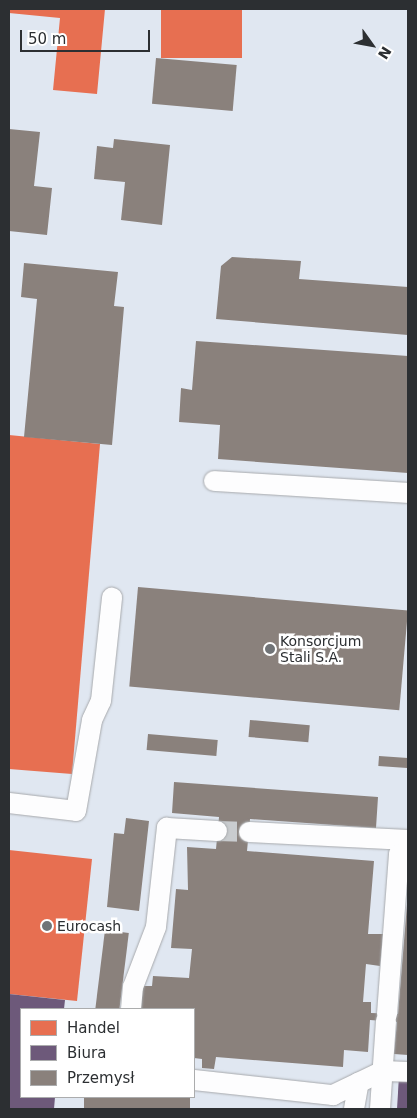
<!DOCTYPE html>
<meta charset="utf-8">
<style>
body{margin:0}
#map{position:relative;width:417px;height:1118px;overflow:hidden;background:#f0f3f6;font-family:"DejaVu Sans",sans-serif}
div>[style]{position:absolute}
.built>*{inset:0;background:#e0e7f1}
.shops>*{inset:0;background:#e76f51;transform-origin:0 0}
.offices>*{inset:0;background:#6d597a}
.industry>*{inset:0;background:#8a817c;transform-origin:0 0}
.minor-tunnel>*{height:20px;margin-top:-10px;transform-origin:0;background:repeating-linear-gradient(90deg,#c9cccf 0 20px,transparent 0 30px)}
.roads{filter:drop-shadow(0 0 1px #a7a9ac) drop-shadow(0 0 1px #a7a9ac)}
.minor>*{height:20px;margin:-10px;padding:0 10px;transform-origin:10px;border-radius:10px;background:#fdfdfe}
.dots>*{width:14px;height:14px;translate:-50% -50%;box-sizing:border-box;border:2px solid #fff;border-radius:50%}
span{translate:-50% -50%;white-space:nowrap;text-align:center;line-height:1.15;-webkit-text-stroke:5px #fff;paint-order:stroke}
.poi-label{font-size:14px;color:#2c2f32}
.left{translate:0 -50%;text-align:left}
.frame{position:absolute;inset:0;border:10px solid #2c2f32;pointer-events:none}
.legend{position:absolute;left:20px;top:1008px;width:175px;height:90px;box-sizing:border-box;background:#fff;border:1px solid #abacad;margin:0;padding:6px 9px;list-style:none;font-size:15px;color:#2c2f32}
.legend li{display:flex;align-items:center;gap:10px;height:25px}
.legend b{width:25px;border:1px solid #abacad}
.north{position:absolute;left:347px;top:20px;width:50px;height:50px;-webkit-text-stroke:4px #fff;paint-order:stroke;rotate:122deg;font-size:14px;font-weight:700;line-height:20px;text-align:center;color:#2c2f32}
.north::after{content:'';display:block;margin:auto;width:18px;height:22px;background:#2c2f32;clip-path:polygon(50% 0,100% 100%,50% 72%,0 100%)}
.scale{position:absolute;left:20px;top:30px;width:130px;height:22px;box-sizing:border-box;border:2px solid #2c2f32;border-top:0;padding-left:6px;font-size:15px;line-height:18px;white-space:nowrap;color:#2c2f32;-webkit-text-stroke:4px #fff;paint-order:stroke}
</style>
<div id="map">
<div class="built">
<i style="clip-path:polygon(evenodd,9px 9px,408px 9px,408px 1109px,9px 1109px,9px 9px,21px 1009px,194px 1009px,194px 1097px,21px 1097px,21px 1009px)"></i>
</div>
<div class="shops">
<i style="clip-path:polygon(9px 9px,105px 9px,97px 94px,53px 90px,60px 18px,9px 13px)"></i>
<i style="left:161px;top:9px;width:81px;height:49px"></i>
<i style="clip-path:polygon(9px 435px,100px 444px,72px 774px,9px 769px)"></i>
<i style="clip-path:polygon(9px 850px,92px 859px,77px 1001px,9px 994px)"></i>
</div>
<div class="offices">
<i style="clip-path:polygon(9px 994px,65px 1000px,64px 1009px,21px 1009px,21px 1097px,55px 1097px,54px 1109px,9px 1109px)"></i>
<i style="clip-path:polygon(399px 1076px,408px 1077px,408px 1109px,397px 1109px)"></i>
</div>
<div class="industry">
<i style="left:156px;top:58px;width:81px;height:46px;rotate:5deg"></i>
<i style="clip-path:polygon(9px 129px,40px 132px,34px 186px,52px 188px,47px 235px,9px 231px)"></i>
<i style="clip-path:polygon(114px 139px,170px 145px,162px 225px,121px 220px,125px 182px,94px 179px,97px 146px,113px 148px)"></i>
<i style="clip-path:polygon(232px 257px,301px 261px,299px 279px,408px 287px,408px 335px,216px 319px,221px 266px)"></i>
<i style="clip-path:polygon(24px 263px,118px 272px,114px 306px,124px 307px,112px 445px,24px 437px,37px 299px,21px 297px)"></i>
<i style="clip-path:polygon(196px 341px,408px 356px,408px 473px,218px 459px,220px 425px,179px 422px,181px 388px,192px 390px)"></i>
<i style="left:138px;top:587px;width:271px;height:100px;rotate:5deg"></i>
<i style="left:250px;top:720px;width:60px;height:17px;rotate:5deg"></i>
<i style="left:148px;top:734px;width:70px;height:16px;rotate:5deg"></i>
<i style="left:379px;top:756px;width:29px;height:10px;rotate:4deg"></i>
<i style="clip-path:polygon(174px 782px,378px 797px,376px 828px,250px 819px,247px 851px,374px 861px,368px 934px,383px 934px,380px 966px,366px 964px,363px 1002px,371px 1002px,371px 1013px,398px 1014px,408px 892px,408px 1055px,394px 1054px,397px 1022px,370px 1020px,368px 1052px,344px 1050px,343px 1067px,216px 1057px,214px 1069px,202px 1068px,202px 1059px,194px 1058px,194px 1009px,140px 1009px,142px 986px,152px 986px,153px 976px,189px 978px,192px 949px,171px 948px,176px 889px,188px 890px,187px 847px,216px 849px,219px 817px,172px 813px)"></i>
<i style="clip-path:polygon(126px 818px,149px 821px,139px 911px,107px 907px,114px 833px,124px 834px)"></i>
<i style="left:105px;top:930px;width:24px;height:80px;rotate:7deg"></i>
<i style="left:84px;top:1097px;width:106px;height:12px"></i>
</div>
<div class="minor-tunnel">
<i style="left:217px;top:831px;width:32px;rotate:2deg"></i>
</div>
<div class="roads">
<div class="minor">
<i style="left:214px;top:481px;width:194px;rotate:3.5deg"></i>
<i style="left:9px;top:803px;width:67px;rotate:6.8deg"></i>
<i style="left:76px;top:811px;width:92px;rotate:-80deg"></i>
<i style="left:92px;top:720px;width:21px;rotate:-65deg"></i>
<i style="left:101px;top:701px;width:104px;rotate:-83.9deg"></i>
<i style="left:249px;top:832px;width:159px;rotate:2.9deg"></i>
<i style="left:131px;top:1009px;width:22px;rotate:-85deg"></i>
<i style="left:133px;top:987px;width:64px;rotate:-69deg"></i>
<i style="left:156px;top:927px;width:100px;rotate:-83.7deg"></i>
<i style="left:167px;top:828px;width:50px;rotate:3.4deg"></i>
<i style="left:387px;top:1014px;width:160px;rotate:-85.7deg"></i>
<i style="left:399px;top:854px;width:9px"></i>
<i style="left:194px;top:1080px;width:140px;rotate:6.2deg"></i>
<i style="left:333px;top:1095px;width:55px;rotate:-25.6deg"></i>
<i style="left:383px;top:1071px;width:25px;rotate:2deg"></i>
<i style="left:354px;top:1109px;width:27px;rotate:-80deg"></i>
<i style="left:380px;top:1109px;width:88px;rotate:-86.1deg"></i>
</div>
</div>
<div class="dots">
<i style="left:270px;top:649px;background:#717477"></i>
<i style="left:47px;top:926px;background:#717477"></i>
</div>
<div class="poi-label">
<span class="left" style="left:280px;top:649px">Konsorcjum<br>Stali S.A.</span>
<span class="left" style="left:57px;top:926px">Eurocash</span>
</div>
<div class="frame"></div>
<ul class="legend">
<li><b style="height:14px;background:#e76f51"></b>Handel</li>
<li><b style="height:14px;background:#6d597a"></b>Biura</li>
<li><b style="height:14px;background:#8a817c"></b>Przemysł</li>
</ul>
<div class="north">N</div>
<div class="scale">50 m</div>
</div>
